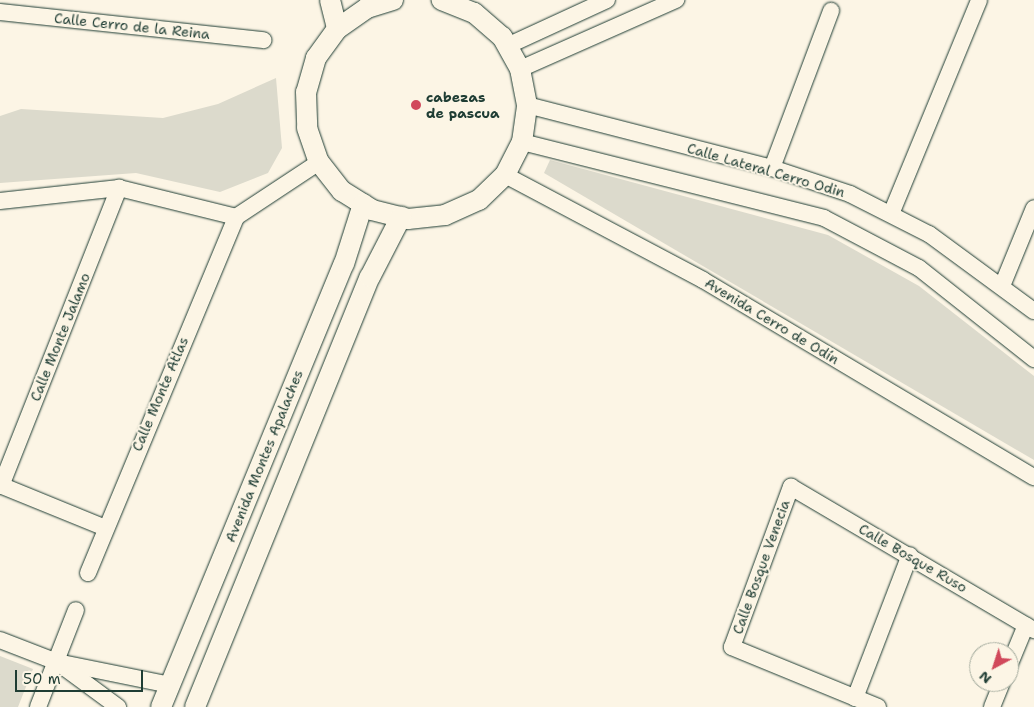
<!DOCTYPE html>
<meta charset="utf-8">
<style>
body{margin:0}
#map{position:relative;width:1034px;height:707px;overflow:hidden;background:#fcf5e5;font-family:"Shantell Sans",sans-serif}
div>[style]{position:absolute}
.green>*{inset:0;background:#dcdacc}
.roads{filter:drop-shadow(0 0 1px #1f3d34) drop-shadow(0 0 1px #1f3d34)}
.minor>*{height:16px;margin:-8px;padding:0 8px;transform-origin:8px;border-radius:8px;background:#fcf5e5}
.tertiary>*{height:20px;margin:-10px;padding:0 10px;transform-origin:10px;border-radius:10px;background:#fcf5e5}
.dots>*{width:14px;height:14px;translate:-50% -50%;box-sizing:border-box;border:2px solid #fcf5e5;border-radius:50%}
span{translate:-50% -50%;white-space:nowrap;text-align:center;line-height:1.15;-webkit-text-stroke:4px #fcf5e5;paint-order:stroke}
.street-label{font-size:14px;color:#1f3d34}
.poi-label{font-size:14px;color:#1f3d34;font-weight:700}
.left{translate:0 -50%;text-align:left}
.north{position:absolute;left:969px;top:642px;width:50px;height:50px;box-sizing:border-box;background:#fcf5e5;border:1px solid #a4ab9e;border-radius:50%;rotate:220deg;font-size:14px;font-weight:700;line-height:20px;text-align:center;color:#1f3d34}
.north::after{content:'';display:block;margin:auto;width:18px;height:22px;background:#d1495b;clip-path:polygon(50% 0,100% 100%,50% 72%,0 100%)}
.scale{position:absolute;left:15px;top:670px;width:128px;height:22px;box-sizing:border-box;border:2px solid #1f3d34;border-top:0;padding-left:6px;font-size:15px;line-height:18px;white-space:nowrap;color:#1f3d34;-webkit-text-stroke:4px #fcf5e5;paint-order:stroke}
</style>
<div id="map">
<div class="green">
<i style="clip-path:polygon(276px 78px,282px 148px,268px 173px,220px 192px,136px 173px,0 183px,0 116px,21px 109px,163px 118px,218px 104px)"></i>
<i style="clip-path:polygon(550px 160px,828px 235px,919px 286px,1034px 376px,1034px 460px,544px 173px)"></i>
<i style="clip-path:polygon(0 656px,33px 669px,18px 707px,0 707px)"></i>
</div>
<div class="roads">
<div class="minor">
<i style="left:0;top:12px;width:265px;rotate:6.1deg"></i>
<i style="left:507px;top:46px;width:110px;rotate:-24.7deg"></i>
<i style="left:520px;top:69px;width:171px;rotate:-23.9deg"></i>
<i style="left:527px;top:105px;width:253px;rotate:14.4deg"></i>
<i style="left:772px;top:168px;width:82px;rotate:18.4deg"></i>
<i style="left:850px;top:194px;width:89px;rotate:26.9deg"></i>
<i style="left:929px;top:234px;width:130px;rotate:36.3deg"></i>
<i style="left:522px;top:142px;width:311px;rotate:14.1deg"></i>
<i style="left:824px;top:218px;width:107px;rotate:27.8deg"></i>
<i style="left:919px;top:268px;width:147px;rotate:38.4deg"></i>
<i style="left:772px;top:168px;width:168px;rotate:-69.4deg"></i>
<i style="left:505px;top:175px;width:224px;rotate:27.9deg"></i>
<i style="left:703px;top:280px;width:385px;rotate:30.8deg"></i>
<i style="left:0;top:201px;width:120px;rotate:-6.2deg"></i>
<i style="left:119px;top:188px;width:121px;rotate:13.9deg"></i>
<i style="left:236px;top:217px;width:100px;rotate:-33.5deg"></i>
<i style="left:891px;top:214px;width:231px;rotate:-67.6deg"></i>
<i style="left:1002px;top:286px;width:84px;rotate:-67.7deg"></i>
<i style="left:0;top:485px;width:111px;rotate:22.2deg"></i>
<i style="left:1px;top:486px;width:321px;rotate:-68.4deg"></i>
<i style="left:88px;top:573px;width:386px;rotate:-67.4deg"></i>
<i style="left:0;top:640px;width:61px;rotate:21.1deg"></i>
<i style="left:57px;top:662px;width:115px;rotate:11.5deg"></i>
<i style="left:61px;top:665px;width:71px;rotate:36.4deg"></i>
<i style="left:1009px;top:666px;width:44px;rotate:-67.5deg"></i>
<i style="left:855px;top:698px;width:153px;rotate:-69deg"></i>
<i style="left:38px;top:707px;width:104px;rotate:-68.6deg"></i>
<i style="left:878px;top:707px;width:158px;rotate:-157.7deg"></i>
<i style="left:732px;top:647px;width:171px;rotate:-69.8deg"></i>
<i style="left:791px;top:487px;width:282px;rotate:30.5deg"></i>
<i style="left:992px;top:707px;width:27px;rotate:-68deg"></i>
</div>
<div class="tertiary">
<i style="left:330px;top:0;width:30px;rotate:76deg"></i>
<i style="left:393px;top:0;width:27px;rotate:163deg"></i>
<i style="left:367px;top:8px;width:37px;rotate:145deg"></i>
<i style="left:337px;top:29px;width:36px;rotate:126deg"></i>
<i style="left:316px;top:58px;width:35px;rotate:106deg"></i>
<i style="left:306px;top:92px;width:36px;rotate:88deg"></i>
<i style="left:307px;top:128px;width:36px;rotate:71deg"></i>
<i style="left:319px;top:162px;width:37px;rotate:52deg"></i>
<i style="left:342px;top:191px;width:36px;rotate:32deg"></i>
<i style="left:372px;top:210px;width:37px;rotate:14deg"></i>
<i style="left:408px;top:219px;width:37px;rotate:-6deg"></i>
<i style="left:445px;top:215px;width:37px;rotate:-24deg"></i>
<i style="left:479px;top:200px;width:36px;rotate:-44deg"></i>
<i style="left:505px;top:175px;width:37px;rotate:-63deg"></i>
<i style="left:522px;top:142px;width:37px;rotate:-82deg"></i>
<i style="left:527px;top:105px;width:37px;rotate:-101deg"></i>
<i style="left:520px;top:69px;width:37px;rotate:-119deg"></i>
<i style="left:502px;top:37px;width:37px;rotate:-139deg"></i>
<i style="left:474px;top:13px;width:35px;rotate:-158deg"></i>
<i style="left:161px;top:707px;width:479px;rotate:-67.6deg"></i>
<i style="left:344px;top:264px;width:63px;rotate:-72.4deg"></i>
<i style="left:195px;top:707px;width:464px;rotate:-67.9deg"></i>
<i style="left:370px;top:277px;width:68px;rotate:-62.7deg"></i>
</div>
</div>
<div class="dots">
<i style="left:416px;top:105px;background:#d1495b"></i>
</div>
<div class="street-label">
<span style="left:132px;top:26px;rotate:6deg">Calle Cerro de la Reina</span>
<span style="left:766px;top:170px;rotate:16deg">Calle Lateral Cerro Odin</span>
<span style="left:772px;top:321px;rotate:31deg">Avenida Cerro de Odín</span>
<span style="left:60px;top:337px;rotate:-68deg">Calle Monte Jalamo</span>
<span style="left:160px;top:394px;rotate:-67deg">Calle Monte Atlas</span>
<span style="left:264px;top:456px;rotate:-68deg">Avenida Montes Apalaches</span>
<span style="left:913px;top:558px;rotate:30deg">Calle Bosque Ruso</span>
<span style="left:761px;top:567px;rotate:-70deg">Calle Bosque Venecia</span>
</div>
<div class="poi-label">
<span class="left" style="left:426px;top:105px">cabezas<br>de pascua</span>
</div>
<div class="north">N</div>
<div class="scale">50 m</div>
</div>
